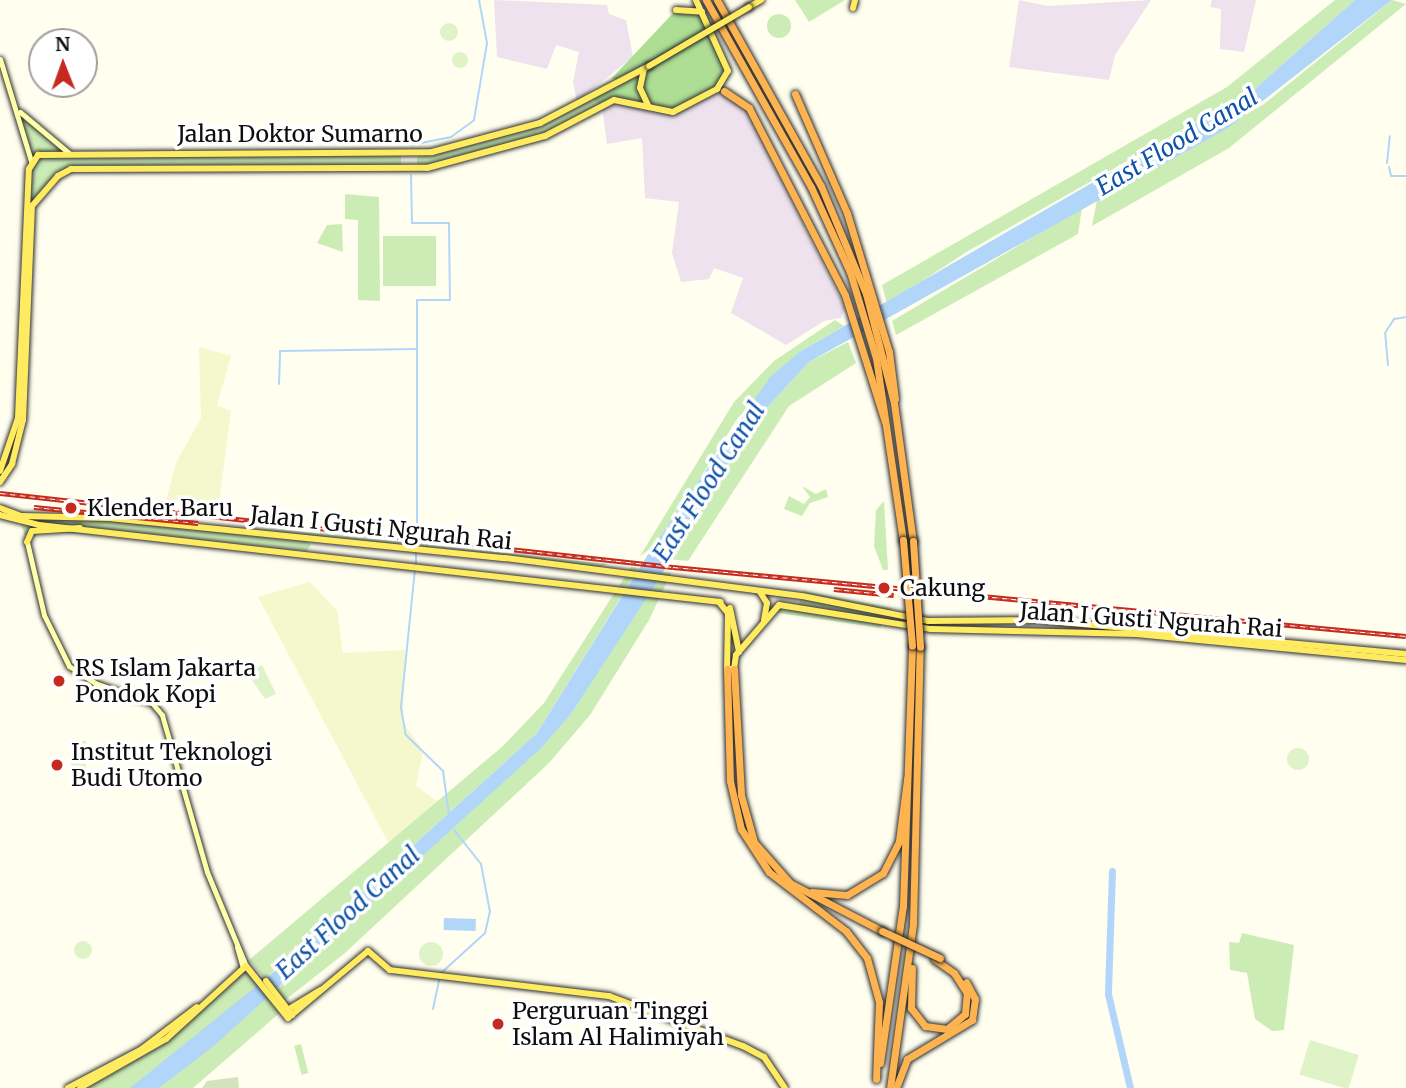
<!DOCTYPE html>
<style>
body{margin:0}
#map{position:relative;width:1406px;height:1088px;overflow:hidden;background:#fffeef;font-family:Merriweather,serif}
div>[style]{position:absolute}
.industrial>*{inset:0;background:#ede2ed}
.farmland>*{inset:0;background:#f5f7cd}
.green>*{inset:0;background:#ccecb6;transform-origin:0 0}
.round{border-radius:50%}
.forest>*{inset:0;background:#adde94}
.cemetery>*{inset:0;background:#d3e3be}
.pitch>*{inset:0;background:#dff3c9;transform-origin:0 0}
.water>*{inset:0;background:#b1d6fa;transform-origin:0 0}
.stream>*{height:2px;margin:-1px;padding:0 1px;transform-origin:1px;border-radius:1px;background:#b1d6fa}
.river>*{height:7px;margin:-3.5px;padding:0 3.5px;transform-origin:3.5px;border-radius:3.5px;background:#b1d6fa}
.roads{filter:drop-shadow(0 0 2px #303030) drop-shadow(0 0 2px #303030)}
.secondary>*{height:5px;margin:-2.5px;padding:0 2.5px;transform-origin:2.5px;border-radius:2.5px;background:#feffaa}
.primary>*{height:6px;margin:-3px;padding:0 3px;transform-origin:3px;border-radius:3px;background:#ffeb5f}
.highway>*{height:7px;margin:-3.5px;padding:0 3.5px;transform-origin:3.5px;border-radius:3.5px;background:#fcb350}
.rail>*{height:4.5px;margin-top:-2.25px;transform-origin:0;background:repeating-linear-gradient(90deg,#fff 0 5px,#c6291e 0 10px);box-sizing:border-box;border-block:2px solid #c6291e}
.bridges{filter:drop-shadow(0 0 2px #1f1f1f) drop-shadow(0 0 2px #1f1f1f)}
.primary-bridge>*{height:6px;margin:-3px;padding:0 3px;transform-origin:3px;border-radius:3px;background:#ffeb5f}
.highway-bridge>*{height:7px;margin:-3.5px;padding:0 3.5px;transform-origin:3.5px;border-radius:3.5px;background:#fcb350}
.dots>*{width:19px;height:19px;translate:-50% -50%;box-sizing:border-box;border:4px solid #fff;border-radius:50%}
span{translate:-50% -50%;white-space:nowrap;text-align:center;line-height:1.15;-webkit-text-stroke:7px #fff;paint-order:stroke}
.street-label{font-size:23px;color:#0e0e0e}
.poi-label{font-size:23px;color:#0e0e0e}
.left{translate:0 -50%;text-align:left}
.water-label{font-size:24px;color:#1053a7;font-style:italic}
.north{position:absolute;left:28px;top:28px;width:70px;height:70px;box-sizing:border-box;background:#fff;border:2px solid #9f9f9f;border-radius:50%;rotate:359deg;font-size:19px;font-weight:700;line-height:28px;text-align:center;color:#0e0e0e}
.north::after{content:'';display:block;margin:auto;width:24px;height:32px;background:#c6291e;clip-path:polygon(50% 0,100% 100%,50% 72%,0 100%)}
</style>
<div id="map">
<div class="industrial">
<i style="clip-path:polygon(494px 0,607px 5px,609px 14px,626px 20px,633px 57px,577px 101px,573px 82px,579px 52px,556px 45px,547px 69px,497px 57px)"></i>
<i style="clip-path:polygon(1019px 0,1048px 6px,1151px 0,1115px 55px,1109px 80px,1009px 67px)"></i>
<i style="clip-path:polygon(1212px 0,1256px 0,1244px 52px,1220px 49px,1221px 9px,1210px 7px)"></i>
<i style="clip-path:polygon(717px 89px,744px 106px,845px 308px,841px 318px,824px 321px,786px 345px,731px 313px,743px 278px,714px 268px,709px 279px,681px 282px,672px 253px,679px 202px,645px 198px,642px 138px,607px 144px,602px 106px)"></i>
</div>
<div class="farmland">
<i style="clip-path:polygon(199px 347px,231px 356px,217px 405px,231px 411px,218px 510px,166px 501px,176px 463px,201px 418px)"></i>
<i style="clip-path:polygon(310px 582px,337px 611px,343px 653px,405px 650px,403px 722px,423px 751px,416px 786px,438px 802px,389px 844px,258px 597px)"></i>
</div>
<div class="green">
<i style="clip-path:polygon(795px 0,845px 0,809px 22px)"></i>
<i style="clip-path:polygon(1335px 0,1355px 0,1256px 88px,968px 251px,887px 304px,882px 285px,1227px 87px)"></i>
<i style="clip-path:polygon(1392px 0,1406px 4px,1229px 148px,1092px 226px,1097px 200px,1264px 104px)"></i>
<i class="round" style="left:767px;top:14px;width:24px;height:24px"></i>
<i style="clip-path:polygon(589px 97px,602px 106px,545px 136px,417px 168px,417px 157px,530px 128px)"></i>
<i style="clip-path:polygon(18px 110px,70px 154px,401px 153px,401px 170px,64px 172px,27px 213px,31px 161px)"></i>
<i style="clip-path:polygon(345px 194px,379px 197px,380px 301px,358px 300px,358px 220px,345px 219px)"></i>
<i style="clip-path:polygon(1082px 208px,1078px 234px,896px 335px,892px 321px)"></i>
<i style="clip-path:polygon(342px 224px,343px 252px,317px 243px,327px 225px)"></i>
<i style="left:383px;top:236px;width:53px;height:50px"></i>
<i style="clip-path:polygon(835px 320px,844px 326px,801px 351px,737px 419px,661px 541px,640px 556px,734px 402px,774px 361px)"></i>
<i style="clip-path:polygon(848px 342px,856px 363px,789px 406px,688px 561px,669px 559px,752px 424px,809px 362px)"></i>
<i style="clip-path:polygon(802px 486px,816px 494px,826px 489px,828px 497px,810px 503px,802px 516px,784px 509px,789px 496px,804px 504px,810px 497px)"></i>
<i style="clip-path:polygon(884px 501px,888px 570px,883px 570px,874px 546px,876px 510px)"></i>
<i style="clip-path:polygon(31px 516px,281px 530px,608px 564px,592px 570px,298px 538px,311px 544px,307px 551px,38px 531px,27px 542px,20px 521px,31px 523px)"></i>
<i style="clip-path:polygon(631px 567px,639px 568px,537px 733px,265px 979px,249px 960px,503px 746px,544px 703px)"></i>
<i style="clip-path:polygon(662px 572px,671px 573px,649px 620px,590px 715px,549px 763px,345px 953px,284px 1001px,275px 991px,571px 714px)"></i>
<i style="clip-path:polygon(803px 591px,892px 608px,891px 611px,882px 611px,881px 628px,771px 612px,776px 605px,798px 607px)"></i>
<i style="clip-path:polygon(1242px 933px,1294px 945px,1284px 1030px,1272px 1031px,1255px 1019px,1247px 973px,1230px 970px,1229px 942px,1239px 943px)"></i>
<i style="clip-path:polygon(246px 966px,283px 1010px,193px 1088px,80px 1088px,168px 1037px)"></i>
<i style="left:301px;top:1044px;width:30px;height:7px;rotate:76deg"></i>
</div>
<div class="forest">
<i style="clip-path:polygon(676px 10px,702px 12px,727px 60px,717px 89px,676px 110px,627px 100px,602px 106px,589px 97px,625px 79px,611px 79px)"></i>
</div>
<div class="cemetery">
<i style="clip-path:polygon(238px 1077px,239px 1088px,202px 1088px,207px 1081px)"></i>
</div>
<div class="pitch">
<i class="round" style="left:440px;top:23px;width:18px;height:18px"></i>
<i class="round" style="left:452px;top:52px;width:16px;height:16px"></i>
<i style="clip-path:polygon(262px 665px,276px 694px,265px 699px,247px 673px)"></i>
<i style="left:71px;top:741px;width:15px;height:39px"></i>
<i class="round" style="left:1287px;top:748px;width:22px;height:22px"></i>
<i class="round" style="left:74px;top:941px;width:18px;height:18px"></i>
<i class="round" style="left:419px;top:942px;width:24px;height:24px"></i>
<i style="left:1310px;top:1040px;width:51px;height:36px;rotate:17deg"></i>
</div>
<div class="water">
<i style="clip-path:polygon(1355px 0,1392px 0,1228px 128px,809px 362px,752px 424px,655px 585px,571px 714px,540px 749px,215px 1045px,159px 1088px,130px 1088px,269px 976px,537px 733px,647px 556px,770px 377px,801px 351px,1256px 88px)"></i>
<i style="left:444px;top:918px;width:32px;height:12px;rotate:2deg"></i>
</div>
<div class="stream">
<i style="left:411px;top:145px;width:41px;rotate:-11.3deg"></i>
<i style="left:451px;top:137px;width:29px;rotate:-36deg"></i>
<i style="left:474px;top:120px;width:78px;rotate:-80.4deg"></i>
<i style="left:487px;top:43px;width:44px;rotate:-100.5deg"></i>
<i style="left:1387px;top:163px;width:27px;rotate:-84deg"></i>
<i style="left:1389px;top:167px;width:9px;rotate:77deg"></i>
<i style="left:1391px;top:176px;width:15px"></i>
<i style="left:411px;top:175px;width:48px;rotate:88.8deg"></i>
<i style="left:412px;top:223px;width:37px"></i>
<i style="left:449px;top:223px;width:77px;rotate:89.3deg"></i>
<i style="left:450px;top:300px;width:33px;rotate:180deg"></i>
<i style="left:417px;top:300px;width:246px;rotate:90deg"></i>
<i style="left:1388px;top:365px;width:32px;rotate:-95deg"></i>
<i style="left:1385px;top:333px;width:17px;rotate:-57deg"></i>
<i style="left:1394px;top:319px;width:12px;rotate:-9deg"></i>
<i style="left:279px;top:384px;width:33px;rotate:-88deg"></i>
<i style="left:280px;top:351px;width:137px;rotate:-0.8deg"></i>
<i style="left:416px;top:564px;width:12px;rotate:-90deg"></i>
<i style="left:415px;top:569px;width:140px;rotate:95.8deg"></i>
<i style="left:401px;top:708px;width:27px;rotate:80deg"></i>
<i style="left:406px;top:735px;width:52px;rotate:44.2deg"></i>
<i style="left:443px;top:771px;width:44px;rotate:82.2deg"></i>
<i style="left:440px;top:974px;width:61px;rotate:-42.3deg"></i>
<i style="left:485px;top:933px;width:22px;rotate:-77deg"></i>
<i style="left:490px;top:912px;width:49px;rotate:-100.6deg"></i>
<i style="left:481px;top:864px;width:43px;rotate:-128.5deg"></i>
<i style="left:433px;top:1009px;width:30px;rotate:-78deg"></i>
</div>
<div class="river">
<i style="left:1112px;top:871px;width:123px;rotate:91.9deg"></i>
<i style="left:1108px;top:994px;width:97px;rotate:76.8deg"></i>
</div>
<div class="roads">
<div class="secondary">
<i style="left:0;top:59px;width:107px;rotate:73.1deg"></i>
<i style="left:20px;top:112px;width:65px;rotate:40deg"></i>
<i style="left:27px;top:542px;width:75px;rotate:76.9deg"></i>
<i style="left:44px;top:615px;width:57px;rotate:63.9deg"></i>
<i style="left:69px;top:666px;width:31px;rotate:33deg"></i>
<i style="left:95px;top:683px;width:60px;rotate:19.3deg"></i>
<i style="left:152px;top:703px;width:16px;rotate:50deg"></i>
<i style="left:162px;top:715px;width:163px;rotate:74deg"></i>
<i style="left:207px;top:872px;width:102px;rotate:67.5deg"></i>
<i style="left:237px;top:947px;width:22px;rotate:74deg"></i>
</div>
<div class="primary">
<i style="left:749px;top:7px;width:14px;rotate:-30deg"></i>
<i style="left:853px;top:8px;width:8px;rotate:-76deg"></i>
<i style="left:676px;top:10px;width:26px;rotate:4deg"></i>
<i style="left:644px;top:69px;width:19px;rotate:102deg"></i>
<i style="left:640px;top:88px;width:21px;rotate:65deg"></i>
<i style="left:0;top:471px;width:56px;rotate:-71.2deg"></i>
<i style="left:18px;top:418px;width:249px;rotate:-87.5deg"></i>
<i style="left:29px;top:169px;width:17px;rotate:-57deg"></i>
<i style="left:38px;top:155px;width:394px;rotate:-0.4deg"></i>
<i style="left:432px;top:152px;width:112px;rotate:-15deg"></i>
<i style="left:540px;top:123px;width:123px;rotate:-27.6deg"></i>
<i style="left:0;top:482px;width:22px;rotate:-56deg"></i>
<i style="left:12px;top:464px;width:45px;rotate:-76deg"></i>
<i style="left:23px;top:420px;width:214px;rotate:-87.6deg"></i>
<i style="left:32px;top:206px;width:40px;rotate:-49deg"></i>
<i style="left:58px;top:176px;width:15px;rotate:-28deg"></i>
<i style="left:71px;top:169px;width:356px;rotate:-0.2deg"></i>
<i style="left:427px;top:168px;width:122px;rotate:-15.2deg"></i>
<i style="left:545px;top:136px;width:78px;rotate:-27.6deg"></i>
<i style="left:614px;top:100px;width:60px;rotate:11.5deg"></i>
<i style="left:673px;top:112px;width:50px;rotate:-27.6deg"></i>
<i style="left:717px;top:89px;width:21px;rotate:-59deg"></i>
<i style="left:728px;top:71px;width:78px;rotate:-114.3deg"></i>
<i style="left:0;top:508px;width:22px;rotate:21deg"></i>
<i style="left:21px;top:516px;width:88px;rotate:1.3deg"></i>
<i style="left:109px;top:518px;width:398px;rotate:5.8deg"></i>
<i style="left:505px;top:558px;width:299px;rotate:7.3deg"></i>
<i style="left:802px;top:596px;width:128px;rotate:11.2deg"></i>
<i style="left:928px;top:621px;width:111px;rotate:-0.5deg"></i>
<i style="left:1039px;top:620px;width:369px;rotate:5.3deg"></i>
<i style="left:0;top:515px;width:40px;rotate:14.4deg"></i>
<i style="left:39px;top:525px;width:686px;rotate:6.44deg"></i>
<i style="left:27px;top:542px;width:12px;rotate:-66deg"></i>
<i style="left:32px;top:531px;width:48px;rotate:-3.6deg"></i>
<i style="left:760px;top:592px;width:13px;rotate:58deg"></i>
<i style="left:767px;top:603px;width:17px;rotate:100deg"></i>
<i style="left:719px;top:602px;width:14px;rotate:51deg"></i>
<i style="left:728px;top:613px;width:56px;rotate:91deg"></i>
<i style="left:727px;top:669px;width:7px"></i>
<i style="left:734px;top:669px;width:14px;rotate:-82deg"></i>
<i style="left:736px;top:655px;width:66px;rotate:-49.3deg"></i>
<i style="left:779px;top:605px;width:154px;rotate:9deg"></i>
<i style="left:931px;top:629px;width:205px;rotate:1.4deg"></i>
<i style="left:1136px;top:634px;width:271px;rotate:5.5deg"></i>
<i style="left:730px;top:608px;width:45px;rotate:78.4deg"></i>
<i style="left:266px;top:981px;width:43px;rotate:52.6deg"></i>
<i style="left:289px;top:1009px;width:37px;rotate:-31deg"></i>
<i style="left:68px;top:1088px;width:84px;rotate:-27.8deg"></i>
<i style="left:142px;top:1049px;width:69px;rotate:-37.4deg"></i>
<i style="left:80px;top:1088px;width:99px;rotate:-29.7deg"></i>
<i style="left:166px;top:1039px;width:108px;rotate:-42.4deg"></i>
<i style="left:246px;top:966px;width:67px;rotate:51.1deg"></i>
<i style="left:288px;top:1018px;width:104px;rotate:-39.9deg"></i>
<i style="left:368px;top:951px;width:29px;rotate:41deg"></i>
<i style="left:390px;top:970px;width:221px;rotate:6.8deg"></i>
<i style="left:609px;top:996px;width:143px;rotate:20.5deg"></i>
<i style="left:743px;top:1046px;width:24px;rotate:28deg"></i>
<i style="left:764px;top:1057px;width:37px;rotate:56deg"></i>
</div>
<div class="highway">
<i style="left:706px;top:0;width:214px;rotate:60.7deg"></i>
<i style="left:811px;top:187px;width:94px;rotate:65.4deg"></i>
<i style="left:850px;top:272px;width:90px;rotate:73.2deg"></i>
<i style="left:876px;top:358px;width:184px;rotate:81.6deg"></i>
<i style="left:717px;top:0;width:213px;rotate:60.8deg"></i>
<i style="left:821px;top:186px;width:117px;rotate:67.4deg"></i>
<i style="left:866px;top:294px;width:113px;rotate:75.6deg"></i>
<i style="left:894px;top:403px;width:139px;rotate:82.2deg"></i>
<i style="left:724px;top:91px;width:30px;rotate:34deg"></i>
<i style="left:749px;top:108px;width:210px;rotate:62.8deg"></i>
<i style="left:845px;top:295px;width:133px;rotate:72.5deg"></i>
<i style="left:795px;top:94px;width:130px;rotate:66.4deg"></i>
<i style="left:847px;top:213px;width:145px;rotate:73.2deg"></i>
<i style="left:889px;top:352px;width:47px;rotate:82.7deg"></i>
<i style="left:727px;top:669px;width:112px;rotate:88.5deg"></i>
<i style="left:730px;top:781px;width:49px;rotate:77.1deg"></i>
<i style="left:741px;top:829px;width:51px;rotate:56.9deg"></i>
<i style="left:769px;top:872px;width:97px;rotate:37.5deg"></i>
<i style="left:846px;top:931px;width:34px;rotate:52deg"></i>
<i style="left:867px;top:958px;width:46px;rotate:74.7deg"></i>
<i style="left:879px;top:1002px;width:77px;rotate:92.2deg"></i>
<i style="left:734px;top:669px;width:126px;rotate:86.8deg"></i>
<i style="left:741px;top:795px;width:49px;rotate:74.5deg"></i>
<i style="left:754px;top:842px;width:55px;rotate:48.7deg"></i>
<i style="left:790px;top:883px;width:104px;rotate:27.6deg"></i>
<i style="left:812px;top:892px;width:35px;rotate:5deg"></i>
<i style="left:847px;top:895px;width:42px;rotate:-31.4deg"></i>
<i style="left:883px;top:873px;width:36px;rotate:-63deg"></i>
<i style="left:899px;top:841px;width:63px;rotate:-82.6deg"></i>
<i style="left:912px;top:968px;width:40px;rotate:91.4deg"></i>
<i style="left:911px;top:1008px;width:23px;rotate:52deg"></i>
<i style="left:925px;top:1026px;width:22px;rotate:8deg"></i>
<i style="left:947px;top:1029px;width:23px;rotate:-40deg"></i>
<i style="left:965px;top:1014px;width:21px;rotate:-85deg"></i>
<i style="left:967px;top:993px;width:24px;rotate:-123deg"></i>
<i style="left:954px;top:973px;width:24px;rotate:-145deg"></i>
<i style="left:880px;top:1063px;width:159px;rotate:-81.7deg"></i>
<i style="left:903px;top:906px;width:260px;rotate:-88deg"></i>
<i style="left:890px;top:1088px;width:166px;rotate:-82deg"></i>
<i style="left:913px;top:924px;width:277px;rotate:-88.6deg"></i>
<i style="left:896px;top:1088px;width:31px;rotate:-69deg"></i>
<i style="left:907px;top:1059px;width:76px;rotate:-31deg"></i>
<i style="left:972px;top:1020px;width:21px;rotate:-82deg"></i>
<i style="left:975px;top:999px;width:19px;rotate:-118deg"></i>
</div>
</div>
<div class="rail">
<i style="left:0;top:493px;width:677px;rotate:6.27deg"></i>
<i style="left:673px;top:567px;width:736px;rotate:5.38deg"></i>
<i style="left:34px;top:507px;width:165px;rotate:5.6deg"></i>
<i style="left:834px;top:589px;width:60px;rotate:5.7deg"></i>
</div>
<div class="bridges">
<div class="primary-bridge">
<i style="left:649px;top:66px;width:116px;rotate:-30.5deg"></i>
</div>
<div class="highway-bridge">
<i style="left:903px;top:540px;width:106px;rotate:85.1deg"></i>
<i style="left:913px;top:541px;width:106px;rotate:86.2deg"></i>
<i style="left:882px;top:931px;width:64px;rotate:25deg"></i>
</div>
</div>
<div class="dots">
<i style="left:71px;top:508px;background:#c6291e"></i>
<i style="left:884px;top:588px;background:#c6291e"></i>
<i style="left:59px;top:681px;background:#c6291e"></i>
<i style="left:57px;top:765px;background:#c6291e"></i>
<i style="left:498px;top:1024px;background:#c6291e"></i>
</div>
<div class="street-label">
<span style="left:300px;top:134px">Jalan Doktor Sumarno</span>
<span style="left:381px;top:528px;rotate:6deg">Jalan I Gusti Ngurah Rai</span>
<span style="left:1151px;top:620px;rotate:4deg">Jalan I Gusti Ngurah Rai</span>
</div>
<div class="poi-label">
<span class="left" style="left:87px;top:508px">Klender Baru</span>
<span class="left" style="left:900px;top:588px">Cakung</span>
<span class="left" style="left:75px;top:681px">RS Islam Jakarta<br>Pondok Kopi</span>
<span class="left" style="left:71px;top:765px">Institut Teknologi<br>Budi Utomo</span>
<span class="left" style="left:512px;top:1024px">Perguruan Tinggi<br>Islam Al Halimiyah</span>
</div>
<div class="water-label">
<span style="left:1177px;top:142px;rotate:-31deg">East Flood Canal</span>
<span style="left:709px;top:482px;rotate:-57deg">East Flood Canal</span>
<span style="left:348px;top:913px;rotate:-42deg">East Flood Canal</span>
</div>
<div class="north">N</div>
</div>
